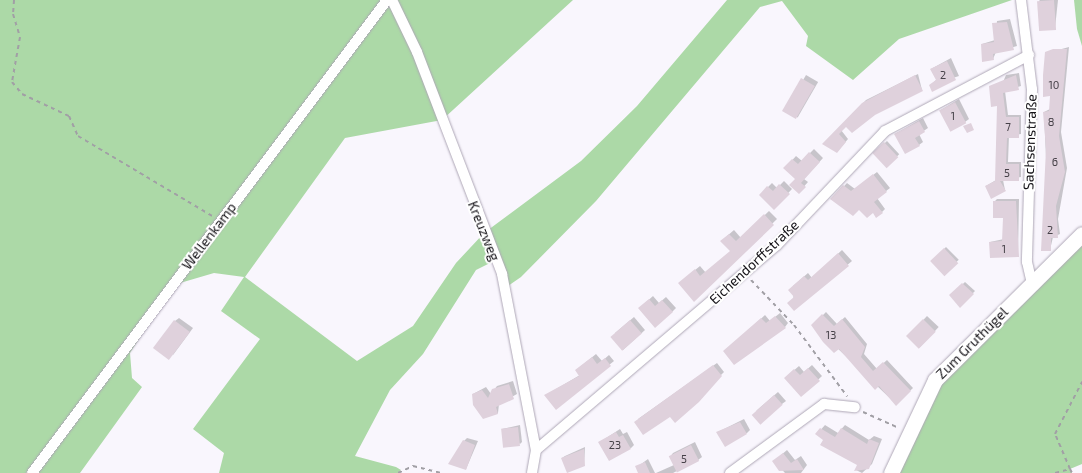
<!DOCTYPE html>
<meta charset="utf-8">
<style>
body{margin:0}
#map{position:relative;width:1082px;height:473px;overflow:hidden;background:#f9f6fd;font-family:"Exo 2",sans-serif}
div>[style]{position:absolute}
.green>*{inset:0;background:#acd9a7}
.shadow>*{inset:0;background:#0003;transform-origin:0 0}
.building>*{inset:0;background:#dfd1dc;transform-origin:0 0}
.path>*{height:2px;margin-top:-1px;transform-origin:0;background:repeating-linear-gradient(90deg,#a19fa5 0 4px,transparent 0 8px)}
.roads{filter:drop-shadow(0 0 1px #aea7b6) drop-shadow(0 0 1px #aea7b6)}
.street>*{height:10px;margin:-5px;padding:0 5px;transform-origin:5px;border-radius:5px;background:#fff}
.secondary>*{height:15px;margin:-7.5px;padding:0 7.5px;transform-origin:7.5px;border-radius:7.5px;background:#fff}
span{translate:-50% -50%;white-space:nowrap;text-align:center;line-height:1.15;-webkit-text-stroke:4px #fff;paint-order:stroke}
.number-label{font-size:11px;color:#464148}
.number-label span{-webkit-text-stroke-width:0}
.street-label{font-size:14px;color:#131116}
</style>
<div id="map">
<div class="green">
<i style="clip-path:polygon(0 0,573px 0,442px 120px,345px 138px,245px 277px,357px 361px,413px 326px,456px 263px,484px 233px,581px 161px,637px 106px,727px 0,1012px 0,899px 39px,853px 80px,806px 46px,808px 36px,782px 1px,760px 7px,596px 201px,521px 277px,505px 288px,496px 260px,476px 270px,423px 354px,390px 390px,355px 456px,396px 467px,401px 470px,398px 473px,219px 473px,224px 453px,193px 429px,260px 339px,221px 311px,244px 277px,214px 273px,180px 283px,146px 328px,130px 353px,132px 378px,142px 387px,80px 473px,0 473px)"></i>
<i style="clip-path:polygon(1074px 0,1082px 0,1082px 46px,1077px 29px)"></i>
<i style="clip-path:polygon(1082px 234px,1082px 464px,1070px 469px,1072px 473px,891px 473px,935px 380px)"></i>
</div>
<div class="shadow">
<i style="clip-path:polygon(1040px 0,1058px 0,1055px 28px,1039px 1px)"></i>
<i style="clip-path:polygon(1010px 19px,1017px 46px,996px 52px,993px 59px,982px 44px,995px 40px,997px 21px)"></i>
<i style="clip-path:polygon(1069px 47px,1061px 132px,1067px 168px,1058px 219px,1060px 234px,1053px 237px,1050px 250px,1044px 112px,1050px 109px,1051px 95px,1047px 53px)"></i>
<i style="clip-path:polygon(951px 58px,959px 76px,931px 85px,937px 79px,931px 69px)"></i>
<i style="clip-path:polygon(1019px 73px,1021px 86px,1005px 91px,1008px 115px,1021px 115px,1021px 134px,1009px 136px,1008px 162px,1021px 162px,1021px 177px,1003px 180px,1005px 190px,986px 186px,996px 180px,998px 105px,991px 86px,1003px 82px,1006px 75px)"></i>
<i style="clip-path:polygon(918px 74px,922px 90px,846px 126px,841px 130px,848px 139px,837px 152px,824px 144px,866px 100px)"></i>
<i style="left:806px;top:75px;width:14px;height:41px;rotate:30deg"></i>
<i style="clip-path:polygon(959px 99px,969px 119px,965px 122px,941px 110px)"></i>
<i style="clip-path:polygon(923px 118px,928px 128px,919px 134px,923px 142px,919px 145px,895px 134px)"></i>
<i style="left:887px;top:141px;width:18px;height:18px;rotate:47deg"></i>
<i style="clip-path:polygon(814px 149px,823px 158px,804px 179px,808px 182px,799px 192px,796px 179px,785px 168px,796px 156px,802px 161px)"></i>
<i style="clip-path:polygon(877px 172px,890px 188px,877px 198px,885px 209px,882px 212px,832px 199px,847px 183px,855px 189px)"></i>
<i style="clip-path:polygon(784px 181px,792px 189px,774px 208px,760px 195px,772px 183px,777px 188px)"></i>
<i style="clip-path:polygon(997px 199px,1019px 199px,1018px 256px,990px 242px,1004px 239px,1005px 217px,994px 202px)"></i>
<i style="clip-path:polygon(769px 211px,777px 219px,694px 300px,684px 279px,700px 266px,706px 273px,731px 251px,727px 236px,734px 230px,741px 238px)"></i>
<i style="left:946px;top:247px;width:18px;height:20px;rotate:45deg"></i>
<i style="clip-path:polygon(842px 250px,852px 261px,794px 310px,793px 286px,808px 273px,812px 278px)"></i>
<i style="clip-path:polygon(965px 282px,975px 291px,960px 306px,951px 295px)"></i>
<i style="clip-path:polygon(653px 296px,659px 303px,666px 297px,676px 308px,672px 312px,644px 304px)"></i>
<i style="clip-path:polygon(826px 312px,837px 324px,845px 317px,867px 344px,864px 354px,877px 369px,887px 360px,913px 388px,896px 404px,813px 325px)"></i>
<i style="clip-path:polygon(780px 313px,788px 323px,785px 327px,728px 348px,765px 315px,770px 321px)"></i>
<i style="left:927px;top:316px;width:16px;height:28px;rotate:43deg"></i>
<i style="clip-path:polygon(634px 317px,645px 330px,623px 350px,615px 333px)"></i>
<i style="clip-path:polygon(179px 318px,193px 328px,173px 355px,175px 321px)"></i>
<i style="clip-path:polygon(596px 354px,602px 361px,609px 355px,614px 361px,556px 408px,546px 395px,580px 375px,580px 367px)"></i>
<i style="clip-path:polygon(717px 363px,724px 372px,675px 421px,670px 415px,638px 419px)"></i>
<i style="clip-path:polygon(812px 365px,822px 376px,801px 396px,785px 378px,799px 366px,804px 372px)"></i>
<i style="clip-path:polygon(513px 381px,517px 394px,499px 404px,498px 413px,484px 417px,473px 394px,486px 387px,491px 394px,497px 386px)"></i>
<i style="clip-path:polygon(778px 392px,786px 401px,782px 404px,756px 411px)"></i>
<i style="clip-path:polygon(744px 419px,750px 430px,747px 433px,718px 432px)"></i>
<i style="clip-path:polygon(520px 425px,522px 442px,520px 444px,502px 429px)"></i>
<i style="clip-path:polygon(825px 425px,838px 433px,845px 425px,869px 440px,874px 436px,882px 439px,872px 464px,862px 473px,856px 470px,858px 464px,817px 434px)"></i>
<i style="clip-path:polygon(620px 429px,623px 434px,627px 432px,634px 445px,631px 448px,600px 442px)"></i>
<i style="clip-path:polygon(467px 438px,478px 441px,466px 469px,464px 441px)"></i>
<i style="clip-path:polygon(695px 442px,702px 457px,698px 460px,673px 473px,656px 473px,674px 465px,670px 457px,673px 453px)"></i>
<i style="clip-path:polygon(585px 447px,584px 465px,562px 458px,565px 456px)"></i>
<i style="clip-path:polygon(787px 450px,795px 460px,801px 456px,807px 465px,801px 473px,785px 473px,774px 461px)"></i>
<i style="clip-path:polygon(648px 459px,655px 473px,640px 473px,637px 467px)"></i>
</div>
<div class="building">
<i style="left:1054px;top:0;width:30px;height:17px;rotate:86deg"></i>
<i style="clip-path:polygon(1007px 22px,1014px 50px,993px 54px,994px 60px,982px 62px,981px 44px,994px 42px,992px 23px)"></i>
<i style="clip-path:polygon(1053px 49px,1067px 49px,1059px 136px,1065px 172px,1056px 206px,1058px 238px,1051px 238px,1051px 251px,1041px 251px,1046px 149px,1043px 112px,1049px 111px,1050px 96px,1043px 97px,1043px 75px,1045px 52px)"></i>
<i style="clip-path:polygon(947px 61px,956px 80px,932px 92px,929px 85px,936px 80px,930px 69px)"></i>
<i style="clip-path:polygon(915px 75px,923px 91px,875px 115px,852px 133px,846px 127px,839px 134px,846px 142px,837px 153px,822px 144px,862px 103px)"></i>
<i style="clip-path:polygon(1016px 75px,1019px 90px,1003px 93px,1006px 117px,1019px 117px,1019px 138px,1007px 138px,1006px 164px,1019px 164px,1019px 181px,1000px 181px,1006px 191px,991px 199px,985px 186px,995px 181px,997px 106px,991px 107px,989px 86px)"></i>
<i style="left:801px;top:78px;width:16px;height:38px;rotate:30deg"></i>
<i style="left:955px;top:102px;width:24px;height:18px;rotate:62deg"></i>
<i style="clip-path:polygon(919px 121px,925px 132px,915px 138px,920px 146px,905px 154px,894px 134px)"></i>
<i style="clip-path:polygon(971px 123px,974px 130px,967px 133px,963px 126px)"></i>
<i style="left:884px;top:142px;width:21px;height:16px;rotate:47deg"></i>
<i style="clip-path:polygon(809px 152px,820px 162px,801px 183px,806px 187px,799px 194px,789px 185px,795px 179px,783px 168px,792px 159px,798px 164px)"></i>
<i style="clip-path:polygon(873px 174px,887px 192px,874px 202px,883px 213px,876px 218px,873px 213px,867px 218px,859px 210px,853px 216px,830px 199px,843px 185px,851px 191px)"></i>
<i style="clip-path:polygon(779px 184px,790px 194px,774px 210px,759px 195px,767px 186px,773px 191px)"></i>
<i style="clip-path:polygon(993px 201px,1016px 201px,1019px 257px,990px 258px,989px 242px,1002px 241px,1003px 218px,993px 218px)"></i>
<i style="clip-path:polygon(764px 214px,774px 225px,694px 302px,678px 283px,695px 269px,700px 276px,730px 251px,720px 241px,729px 234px,736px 241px)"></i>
<i style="left:944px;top:248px;width:21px;height:19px;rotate:47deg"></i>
<i style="clip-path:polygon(838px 253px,849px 266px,794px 311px,787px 303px,794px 297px,788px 290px,804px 276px,808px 280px)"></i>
<i style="clip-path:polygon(962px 283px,974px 294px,960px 308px,949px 295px)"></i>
<i style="clip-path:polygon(649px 299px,655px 306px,662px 300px,673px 312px,655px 328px,638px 308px)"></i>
<i style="clip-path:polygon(822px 314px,834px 326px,842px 319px,865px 347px,861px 357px,873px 371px,883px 362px,911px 391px,896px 406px,879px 386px,875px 390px,839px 349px,834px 353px,823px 342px,811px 325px)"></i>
<i style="clip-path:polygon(775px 316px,786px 328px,734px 365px,723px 351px,761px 318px,766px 323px)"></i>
<i style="left:923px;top:319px;width:18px;height:24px;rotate:45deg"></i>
<i style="left:174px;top:320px;width:20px;height:35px;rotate:37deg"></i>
<i style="left:630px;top:320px;width:18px;height:26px;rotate:49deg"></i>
<i style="clip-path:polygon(592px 357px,597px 364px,605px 358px,611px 366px,556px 410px,544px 395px,579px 376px,575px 370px)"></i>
<i style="clip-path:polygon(713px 365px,722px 376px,699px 402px,675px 423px,670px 417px,643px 435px,634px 422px)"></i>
<i style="clip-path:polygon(808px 368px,820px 381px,801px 397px,784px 378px,794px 369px,800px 375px)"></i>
<i style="clip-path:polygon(509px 384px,514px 399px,496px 407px,498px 414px,483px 419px,473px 405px,472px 394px,482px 390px,488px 398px,492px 389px)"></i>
<i style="left:774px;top:395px;width:13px;height:30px;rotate:48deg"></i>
<i style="clip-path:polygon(740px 422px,747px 434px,725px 447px,716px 432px)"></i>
<i style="left:518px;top:427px;width:19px;height:17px;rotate:84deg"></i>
<i style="clip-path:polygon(820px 428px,835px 437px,841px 428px,867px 444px,869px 439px,879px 443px,869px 469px,854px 471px,857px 465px,820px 445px,823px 440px,815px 434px)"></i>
<i style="clip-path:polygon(616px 432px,619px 437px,623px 435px,631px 449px,609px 461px,598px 442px)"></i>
<i style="clip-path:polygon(463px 440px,475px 445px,466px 470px,448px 464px)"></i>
<i style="left:691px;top:445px;width:18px;height:25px;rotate:63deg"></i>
<i style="clip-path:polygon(584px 449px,585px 466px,567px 473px,561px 458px)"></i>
<i style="clip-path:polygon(783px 453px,791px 463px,797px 459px,804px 470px,779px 471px,772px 461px)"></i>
<i style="clip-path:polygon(645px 462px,650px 473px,638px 473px,635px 466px)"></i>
</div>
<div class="path">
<i style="left:14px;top:0;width:14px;rotate:94deg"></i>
<i style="left:13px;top:14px;width:24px;rotate:73deg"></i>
<i style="left:20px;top:37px;width:46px;rotate:100.1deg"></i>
<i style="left:12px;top:82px;width:16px;rotate:50deg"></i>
<i style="left:22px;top:94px;width:52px;rotate:25.1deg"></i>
<i style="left:69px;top:116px;width:22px;rotate:66deg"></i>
<i style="left:78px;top:136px;width:156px;rotate:30.8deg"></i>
<i style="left:751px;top:280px;width:62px;rotate:46.3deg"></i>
<i style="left:794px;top:325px;width:89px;rotate:53.3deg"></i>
<i style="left:863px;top:412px;width:39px;rotate:24deg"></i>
<i style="left:1070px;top:469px;width:38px;rotate:-113deg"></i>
<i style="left:1055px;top:434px;width:59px;rotate:-62.6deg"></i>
<i style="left:398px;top:473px;width:17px;rotate:-25deg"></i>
<i style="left:413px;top:466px;width:29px;rotate:14deg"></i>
<i style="left:1055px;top:473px;width:16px;rotate:-15deg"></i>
<i style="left:1070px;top:469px;width:4px;rotate:63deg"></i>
</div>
<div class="roads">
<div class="street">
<i style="left:392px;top:0;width:58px;rotate:64.3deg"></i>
<i style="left:417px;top:52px;width:238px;rotate:69deg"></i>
<i style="left:502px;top:274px;width:179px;rotate:79.1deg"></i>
<i style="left:536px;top:450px;width:23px;rotate:100deg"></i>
<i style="left:1021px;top:0;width:90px;rotate:83deg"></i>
<i style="left:1032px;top:89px;width:173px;rotate:91.7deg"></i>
<i style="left:1027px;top:262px;width:22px;rotate:77deg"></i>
<i style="left:536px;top:450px;width:316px;rotate:-40.4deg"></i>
<i style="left:777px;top:245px;width:157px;rotate:-46.5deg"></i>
<i style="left:885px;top:131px;width:163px;rotate:-27.8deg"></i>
<i style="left:32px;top:473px;width:591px;rotate:-53.11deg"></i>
<i style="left:730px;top:473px;width:117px;rotate:-36.3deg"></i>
<i style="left:824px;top:404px;width:31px;rotate:6deg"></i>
</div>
<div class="secondary">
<i style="left:891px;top:473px;width:103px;rotate:-64.7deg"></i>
<i style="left:935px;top:380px;width:207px;rotate:-44.8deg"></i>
</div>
</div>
<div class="number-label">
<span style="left:943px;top:75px">2</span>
<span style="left:1054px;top:85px">10</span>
<span style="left:953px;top:116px">1</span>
<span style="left:1051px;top:122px">8</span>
<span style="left:1008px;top:127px">7</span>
<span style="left:1055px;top:162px">6</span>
<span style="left:1007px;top:173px">5</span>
<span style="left:1050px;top:230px">2</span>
<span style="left:1004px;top:249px">1</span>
<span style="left:831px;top:335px">13</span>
<span style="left:615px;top:445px">23</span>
<span style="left:684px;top:459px">5</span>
</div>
<div class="street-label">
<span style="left:1030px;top:142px;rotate:-88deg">Sachsenstraße</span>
<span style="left:484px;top:231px;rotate:68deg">Kreuzweg</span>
<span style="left:209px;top:236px;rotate:-53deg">Wellenkamp</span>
<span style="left:754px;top:262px;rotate:-43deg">Eichendorffstraße</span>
<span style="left:972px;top:343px;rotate:-45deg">Zum Gruthügel</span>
</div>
</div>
